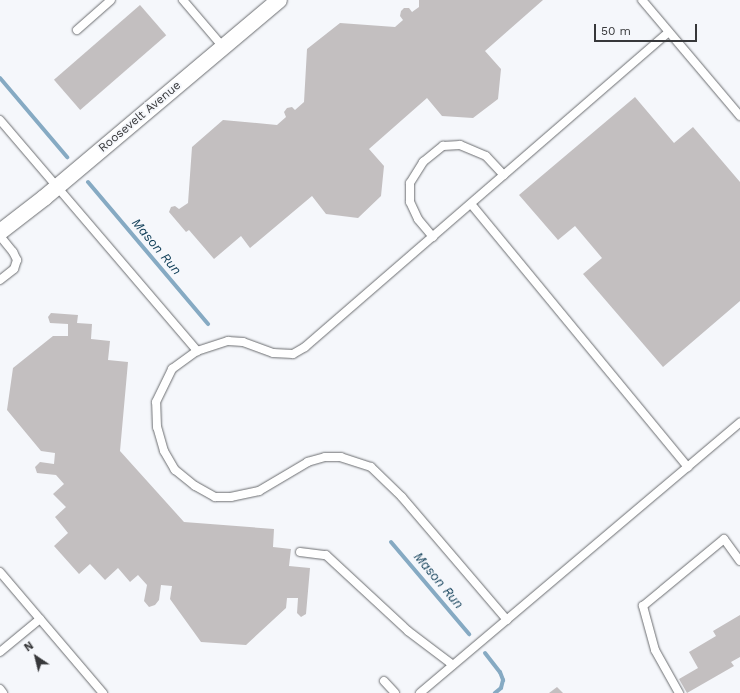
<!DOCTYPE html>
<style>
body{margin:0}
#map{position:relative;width:740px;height:693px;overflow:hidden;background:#f5f7fb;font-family:"Work Sans",sans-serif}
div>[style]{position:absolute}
.stream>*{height:4px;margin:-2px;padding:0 2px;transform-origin:2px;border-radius:2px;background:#86aac3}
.building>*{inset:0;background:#c3bfc0;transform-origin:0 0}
.roads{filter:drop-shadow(0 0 1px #6b6d70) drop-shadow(0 0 1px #6b6d70)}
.lane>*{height:8px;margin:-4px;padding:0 4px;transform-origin:4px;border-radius:4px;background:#fff}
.street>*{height:16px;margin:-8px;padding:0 8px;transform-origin:8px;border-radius:8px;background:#fff}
span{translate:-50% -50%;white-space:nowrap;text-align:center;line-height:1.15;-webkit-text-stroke:3.5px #f5f7fb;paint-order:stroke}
.street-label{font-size:12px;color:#37383a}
.water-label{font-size:13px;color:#0c3b55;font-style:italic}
.north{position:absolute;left:16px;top:637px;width:40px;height:40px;-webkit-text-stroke:3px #f5f7fb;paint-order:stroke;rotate:325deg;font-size:11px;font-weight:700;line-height:16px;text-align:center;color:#37383a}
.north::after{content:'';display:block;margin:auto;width:14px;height:18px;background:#37383a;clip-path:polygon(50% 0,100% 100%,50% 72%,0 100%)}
.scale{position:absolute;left:594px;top:24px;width:103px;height:18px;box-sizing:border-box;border:2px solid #37383a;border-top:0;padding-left:5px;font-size:12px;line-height:14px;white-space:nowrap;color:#37383a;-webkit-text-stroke:3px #f5f7fb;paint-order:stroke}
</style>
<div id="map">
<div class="stream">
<i style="left:0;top:78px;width:104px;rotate:49.7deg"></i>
<i style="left:88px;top:182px;width:186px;rotate:49.8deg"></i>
<i style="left:391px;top:542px;width:121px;rotate:49.7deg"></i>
<i style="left:485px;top:653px;width:24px;rotate:52deg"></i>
<i style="left:500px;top:672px;width:9px;rotate:69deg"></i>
<i style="left:503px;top:680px;width:8px;rotate:104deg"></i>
<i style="left:501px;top:688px;width:8px;rotate:140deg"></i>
</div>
<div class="building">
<i style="clip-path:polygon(419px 0,543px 0,485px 51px,501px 69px,498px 99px,473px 118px,442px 116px,427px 98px,369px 149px,384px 166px,381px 196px,358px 218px,326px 214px,312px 196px,250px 248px,241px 236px,214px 259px,189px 230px,186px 232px,169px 212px,171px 207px,175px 206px,179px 209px,188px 203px,192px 147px,223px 120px,277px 125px,286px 117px,284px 112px,287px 108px,292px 107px,295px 110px,304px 102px,307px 49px,340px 23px,395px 27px,403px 20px,400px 16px,401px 11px,404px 8px,409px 8px,412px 12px,419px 7px)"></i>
<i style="left:140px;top:5px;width:40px;height:114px;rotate:49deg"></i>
<i style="clip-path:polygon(635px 97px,674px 143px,693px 127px,740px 182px,740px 301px,663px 367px,583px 274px,602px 258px,575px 226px,558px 240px,519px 195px)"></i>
<i style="clip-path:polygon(51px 313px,78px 315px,77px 323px,92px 324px,91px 339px,110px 341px,108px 360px,128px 362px,120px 451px,184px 522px,274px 529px,273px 547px,291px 549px,289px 566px,310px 568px,306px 614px,301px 617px,297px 613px,298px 598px,287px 598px,286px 608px,246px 645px,201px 642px,170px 599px,172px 586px,161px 585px,159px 600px,155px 605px,149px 607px,144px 601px,147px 585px,138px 575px,130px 582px,118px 568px,105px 580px,90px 564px,79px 574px,54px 546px,68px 533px,55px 517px,66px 507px,53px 494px,64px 484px,56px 475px,37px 473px,35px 467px,40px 462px,54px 464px,55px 453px,41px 451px,7px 410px,13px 368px,53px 336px,68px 336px,68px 324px,50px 323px,48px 317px)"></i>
<i style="clip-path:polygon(740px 615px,740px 657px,731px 662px,734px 666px,687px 693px,679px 679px,698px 668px,689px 652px,716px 636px,713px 631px)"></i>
<i style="clip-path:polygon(557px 687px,563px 693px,549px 693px)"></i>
</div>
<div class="roads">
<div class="lane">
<i style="left:183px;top:0;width:62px;rotate:49.6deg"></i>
<i style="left:642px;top:0;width:152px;rotate:49.8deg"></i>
<i style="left:77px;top:30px;width:45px;rotate:-41.4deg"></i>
<i style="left:0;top:120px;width:304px;rotate:49.5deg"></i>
<i style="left:471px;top:204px;width:341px;rotate:50.5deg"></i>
<i style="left:0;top:236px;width:21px;rotate:51deg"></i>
<i style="left:13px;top:252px;width:9px;rotate:63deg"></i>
<i style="left:17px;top:260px;width:9px;rotate:108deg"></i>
<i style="left:14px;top:269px;width:18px;rotate:142deg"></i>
<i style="left:433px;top:237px;width:23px;rotate:-130deg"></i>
<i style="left:418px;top:219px;width:19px;rotate:-115deg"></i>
<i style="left:410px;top:202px;width:19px;rotate:-90deg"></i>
<i style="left:410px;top:183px;width:25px;rotate:-58deg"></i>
<i style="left:423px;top:162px;width:26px;rotate:-39deg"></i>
<i style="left:443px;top:146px;width:17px;rotate:-3deg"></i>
<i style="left:460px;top:145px;width:28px;rotate:23deg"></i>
<i style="left:486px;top:156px;width:26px;rotate:47deg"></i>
<i style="left:300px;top:552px;width:26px;rotate:7deg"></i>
<i style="left:326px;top:555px;width:112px;rotate:42.8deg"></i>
<i style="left:408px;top:631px;width:56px;rotate:37.1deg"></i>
<i style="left:0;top:572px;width:159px;rotate:49.6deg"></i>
<i style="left:507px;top:620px;width:162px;rotate:-130.5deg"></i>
<i style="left:402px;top:497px;width:43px;rotate:-135.9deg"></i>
<i style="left:371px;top:467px;width:32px;rotate:-162deg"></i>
<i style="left:341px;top:457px;width:16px;rotate:180deg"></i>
<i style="left:325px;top:457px;width:18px;rotate:164deg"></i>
<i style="left:308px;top:462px;width:57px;rotate:149.4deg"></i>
<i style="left:259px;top:491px;width:29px;rotate:168deg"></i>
<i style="left:231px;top:497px;width:16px;rotate:180deg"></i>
<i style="left:215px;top:497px;width:23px;rotate:-151deg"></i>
<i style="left:195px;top:486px;width:26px;rotate:-141deg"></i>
<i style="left:175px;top:470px;width:22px;rotate:-120deg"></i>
<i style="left:164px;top:451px;width:25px;rotate:-106deg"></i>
<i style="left:157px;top:427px;width:25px;rotate:-92deg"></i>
<i style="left:156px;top:402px;width:37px;rotate:-64deg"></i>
<i style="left:172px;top:369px;width:31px;rotate:-36deg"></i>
<i style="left:197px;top:351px;width:33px;rotate:-18deg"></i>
<i style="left:228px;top:341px;width:15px;rotate:4deg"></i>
<i style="left:243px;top:342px;width:32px;rotate:20deg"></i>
<i style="left:273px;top:353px;width:20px;rotate:3deg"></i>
<i style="left:293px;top:354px;width:14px;rotate:-30deg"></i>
<i style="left:305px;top:347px;width:481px;rotate:-40.9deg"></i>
<i style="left:0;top:652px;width:52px;rotate:-39.5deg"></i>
<i style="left:384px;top:681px;width:16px;rotate:47deg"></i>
<i style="left:0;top:689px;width:5px;rotate:53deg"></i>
<i style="left:420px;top:693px;width:419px;rotate:-40.2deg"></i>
<i style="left:679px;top:693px;width:49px;rotate:-119.2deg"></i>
<i style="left:655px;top:650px;width:46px;rotate:-105.3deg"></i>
<i style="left:643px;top:606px;width:105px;rotate:-39.6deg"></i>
<i style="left:724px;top:539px;width:27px;rotate:54deg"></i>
</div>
<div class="street">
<i style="left:0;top:232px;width:56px;rotate:-37.7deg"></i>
<i style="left:44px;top:198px;width:307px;rotate:-40.1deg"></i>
</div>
</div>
<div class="street-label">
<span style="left:140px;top:117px;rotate:-40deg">Roosevelt Avenue</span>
</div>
<div class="water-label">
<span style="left:156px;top:247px;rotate:50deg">Mason Run</span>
<span style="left:438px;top:581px;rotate:50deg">Mason Run</span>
</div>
<div class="north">N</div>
<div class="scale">50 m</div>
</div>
